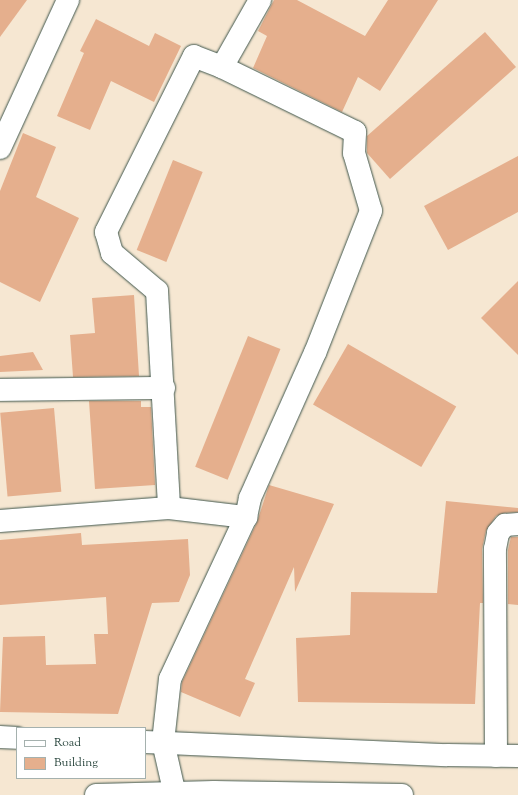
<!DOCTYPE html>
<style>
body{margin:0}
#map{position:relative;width:518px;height:795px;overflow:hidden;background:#f6e7d2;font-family:"Sorts Mill Goudy",serif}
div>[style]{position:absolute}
.building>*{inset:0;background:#e5af8d;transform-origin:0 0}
.roads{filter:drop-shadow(0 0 1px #3f564c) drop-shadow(0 0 1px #3f564c)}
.street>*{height:22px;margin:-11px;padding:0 11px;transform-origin:11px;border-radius:11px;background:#fff}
.secondary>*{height:22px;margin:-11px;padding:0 11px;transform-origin:11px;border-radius:11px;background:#fff}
span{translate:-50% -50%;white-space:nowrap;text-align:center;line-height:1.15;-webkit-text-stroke:4px #fff;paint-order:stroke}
.legend{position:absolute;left:16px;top:727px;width:130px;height:52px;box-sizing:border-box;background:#fff;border:1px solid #a5b1ae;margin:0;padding:5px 7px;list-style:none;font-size:12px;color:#1f3d34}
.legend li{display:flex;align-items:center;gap:8px;height:20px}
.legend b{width:20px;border:1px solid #a5b1ae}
</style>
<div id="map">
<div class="building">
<i style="clip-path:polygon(0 0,27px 0,0 37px)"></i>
<i style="clip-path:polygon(274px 0,297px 0,365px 36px,388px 0,438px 0,380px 91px,358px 77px,342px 112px,253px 68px,267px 36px,258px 31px)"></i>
<i style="clip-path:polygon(96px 19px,149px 46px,155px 33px,181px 46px,154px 102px,111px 81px,90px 130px,57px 116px,84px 53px,80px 51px)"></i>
<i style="clip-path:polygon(485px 32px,516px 67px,390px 179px,367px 153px,367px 136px)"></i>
<i style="clip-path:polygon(23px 133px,56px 147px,36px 197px,79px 218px,40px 302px,0 282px,0 191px)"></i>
<i style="clip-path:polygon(518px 156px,518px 212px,448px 250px,424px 206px)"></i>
<i style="left:173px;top:160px;width:32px;height:97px;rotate:22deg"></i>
<i style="clip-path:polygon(518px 281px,518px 355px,481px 318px)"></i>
<i style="clip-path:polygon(134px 295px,139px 376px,73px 377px,70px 335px,95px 333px,92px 298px)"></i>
<i style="left:248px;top:336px;width:35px;height:141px;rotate:22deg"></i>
<i style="left:348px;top:344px;width:125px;height:70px;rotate:30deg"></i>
<i style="clip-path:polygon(33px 352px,43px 370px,0 372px,0 356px)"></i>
<i style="clip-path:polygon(89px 401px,141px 401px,141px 407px,151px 407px,155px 485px,95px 489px)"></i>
<i style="left:54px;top:408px;width:84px;height:54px;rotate:85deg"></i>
<i style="clip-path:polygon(269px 485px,334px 504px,295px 592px,294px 567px,245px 679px,255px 683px,240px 717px,181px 692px,182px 682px,257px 522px)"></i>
<i style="clip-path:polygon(446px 501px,518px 508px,518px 512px,504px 513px,496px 516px,486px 531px,482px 549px,483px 603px,480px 603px,475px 704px,298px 702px,296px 638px,350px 635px,351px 592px,437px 593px)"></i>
<i style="clip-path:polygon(81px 533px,82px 545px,188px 539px,190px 575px,179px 602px,152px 603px,118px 714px,0 712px,3px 637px,45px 636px,46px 665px,96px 664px,94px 634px,108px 634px,106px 597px,0 605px,0 540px)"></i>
<i style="clip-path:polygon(511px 537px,518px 537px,518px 605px,508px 604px,508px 550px)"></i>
</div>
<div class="roads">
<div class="street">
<i style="left:222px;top:67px;width:77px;rotate:-60.4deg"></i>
<i style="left:0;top:148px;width:163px;rotate:-65.3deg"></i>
<i style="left:0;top:390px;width:164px;rotate:-0.7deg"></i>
<i style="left:0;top:521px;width:169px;rotate:-4.4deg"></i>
<i style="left:169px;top:508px;width:78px;rotate:6.7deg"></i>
<i style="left:163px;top:742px;width:63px;rotate:-83.7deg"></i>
<i style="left:170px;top:679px;width:179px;rotate:-64.9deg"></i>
<i style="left:246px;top:517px;width:19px;rotate:-78deg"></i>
<i style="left:250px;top:498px;width:159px;rotate:-65.9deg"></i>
<i style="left:315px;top:353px;width:153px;rotate:-68.5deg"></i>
<i style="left:371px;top:211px;width:60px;rotate:-106.3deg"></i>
<i style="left:354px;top:153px;width:21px;rotate:-87deg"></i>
<i style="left:355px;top:132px;width:148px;rotate:-154deg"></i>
<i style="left:222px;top:67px;width:30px;rotate:-159deg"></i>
<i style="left:194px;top:56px;width:197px;rotate:116.6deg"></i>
<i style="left:106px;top:232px;width:22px;rotate:74deg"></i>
<i style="left:112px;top:253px;width:59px;rotate:40.2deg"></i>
<i style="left:157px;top:291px;width:217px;rotate:86.8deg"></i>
<i style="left:496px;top:756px;width:207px;rotate:-90.3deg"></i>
<i style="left:495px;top:549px;width:16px;rotate:-79deg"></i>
<i style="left:498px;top:533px;width:11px;rotate:-49deg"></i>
<i style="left:505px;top:525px;width:13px;rotate:-4deg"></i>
</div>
<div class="secondary">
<i style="left:0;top:737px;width:17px;rotate:3deg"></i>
<i style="left:145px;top:742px;width:302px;rotate:2.5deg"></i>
<i style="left:447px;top:755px;width:71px;rotate:0.8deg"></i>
<i style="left:163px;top:742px;width:54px;rotate:77.2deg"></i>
<i style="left:96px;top:795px;width:118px;rotate:-1.5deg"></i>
<i style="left:214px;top:792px;width:188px;rotate:0.9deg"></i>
</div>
</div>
<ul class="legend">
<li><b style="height:5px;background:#fff"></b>Road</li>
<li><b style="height:11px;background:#e5af8d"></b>Building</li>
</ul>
</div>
